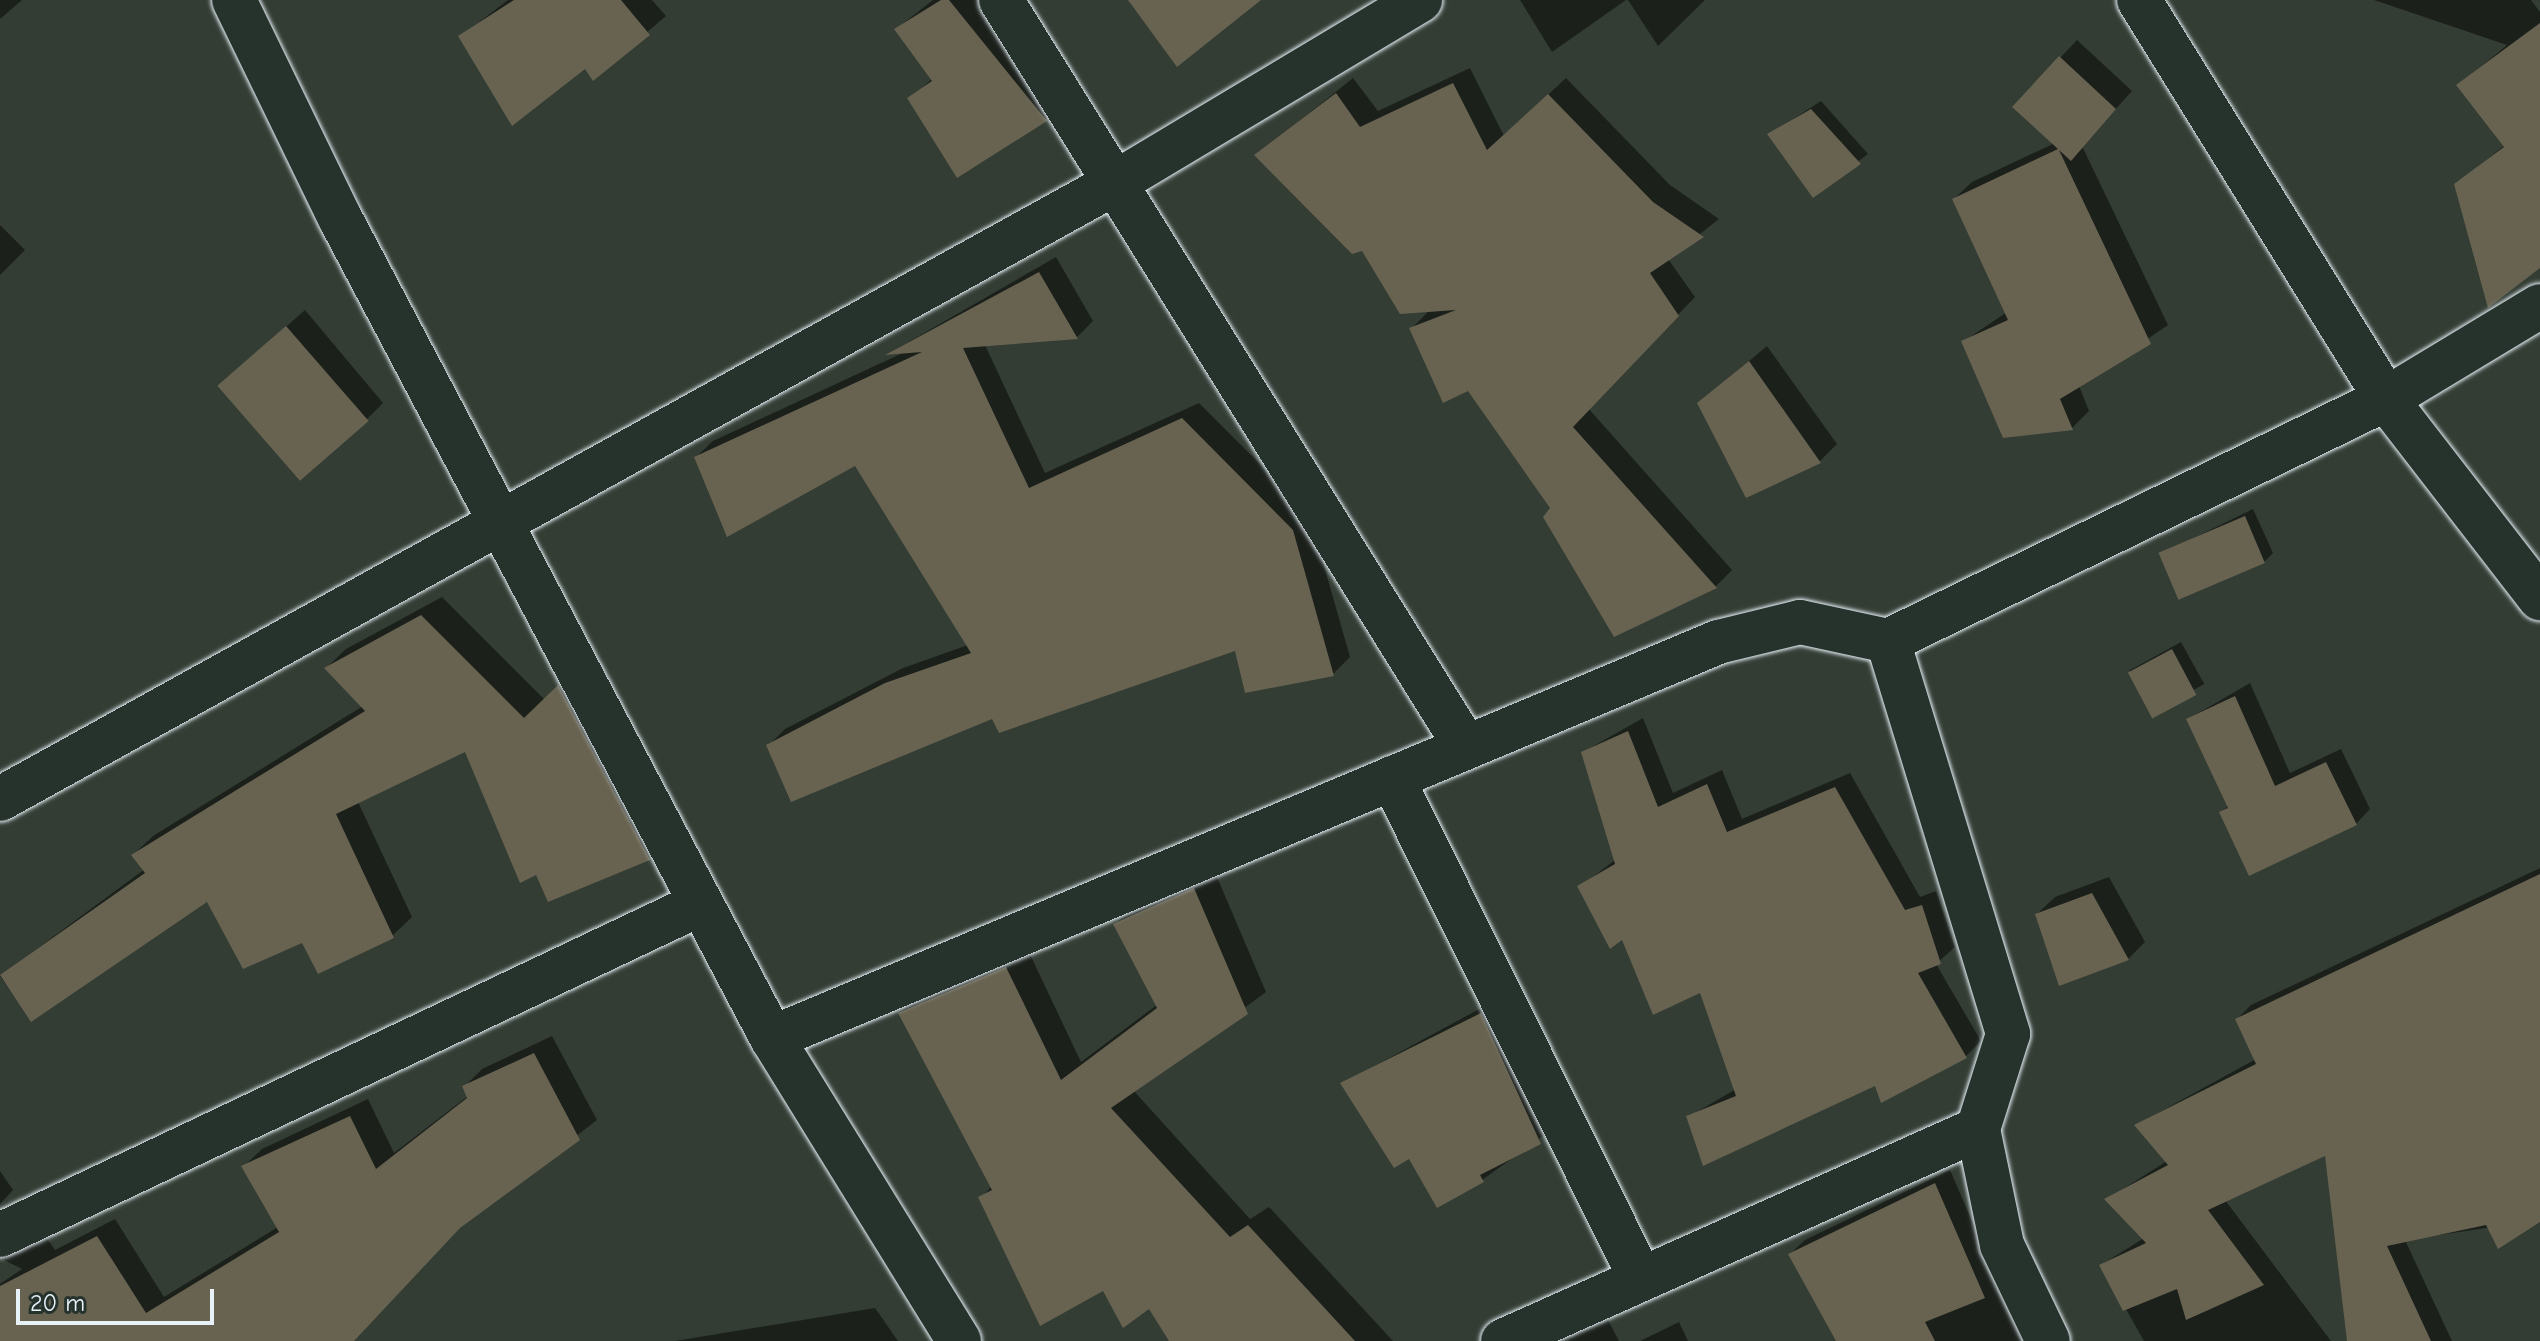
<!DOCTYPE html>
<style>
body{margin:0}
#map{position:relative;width:2540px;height:1341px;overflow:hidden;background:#333d34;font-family:"Comic Neue",sans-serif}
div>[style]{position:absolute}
.shadow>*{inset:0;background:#0007;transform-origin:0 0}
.building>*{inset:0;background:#686351;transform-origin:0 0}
.roads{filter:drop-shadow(0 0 2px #e8f1f8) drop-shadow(0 0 2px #e8f1f8)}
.street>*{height:44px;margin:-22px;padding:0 22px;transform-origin:22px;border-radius:22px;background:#26332d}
span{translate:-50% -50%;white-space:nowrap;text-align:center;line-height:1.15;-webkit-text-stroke:8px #26332d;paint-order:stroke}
.scale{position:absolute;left:16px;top:1289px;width:198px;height:36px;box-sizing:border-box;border:4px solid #e8f1f8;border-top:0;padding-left:10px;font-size:24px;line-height:28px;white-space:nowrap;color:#e8f1f8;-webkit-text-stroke:6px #26332d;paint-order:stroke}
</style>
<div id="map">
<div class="shadow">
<i style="clip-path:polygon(0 0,22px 0,0 19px)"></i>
<i style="clip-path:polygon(508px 0,652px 0,666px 16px,593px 78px,585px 66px,461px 36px)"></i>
<i style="clip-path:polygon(933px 0,980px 0,1063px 102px,1046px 119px,910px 99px,933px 78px,896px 29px)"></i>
<i style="clip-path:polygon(1520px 0,1626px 0,1552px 52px)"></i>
<i style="clip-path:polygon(1628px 0,1705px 0,1658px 46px)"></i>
<i style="clip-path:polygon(2374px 0,2531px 0,2540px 12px,2540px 265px,2456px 185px,2505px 145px,2459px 85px,2507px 45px)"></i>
<i style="clip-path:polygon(2077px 40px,2132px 91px,2082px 146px,2168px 325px,2079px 386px,2089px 411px,2072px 428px,1964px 341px,2007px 312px,1954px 199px,1972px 182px,2055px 143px,2060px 58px)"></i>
<i style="clip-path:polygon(1470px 68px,1504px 136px,1566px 78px,1670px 185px,1719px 219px,1668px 259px,1695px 297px,1588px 408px,1732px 570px,1716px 586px,1615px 635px,1552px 508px,1468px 388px,1411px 329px,1430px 310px,1257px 155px,1353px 78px,1378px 111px)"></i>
<i style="clip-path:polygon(1821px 101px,1868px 154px,1813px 195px,1770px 134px)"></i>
<i style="clip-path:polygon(0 225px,25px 250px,0 275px)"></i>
<i style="clip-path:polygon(1056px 257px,1093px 321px,1077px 337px,985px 345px,1045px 473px,1199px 403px,1309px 513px,1350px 657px,1333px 674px,1237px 648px,993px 717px,769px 745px,785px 729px,903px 668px,968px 645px,856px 464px,696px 457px,713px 441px,907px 351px,891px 352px)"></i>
<i style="clip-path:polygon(305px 310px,383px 403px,366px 420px,238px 369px)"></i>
<i style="clip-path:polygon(1767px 346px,1837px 444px,1820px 461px,1747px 496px,1699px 403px)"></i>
<i style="clip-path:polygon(2253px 509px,2273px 553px,2264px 562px,2161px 554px)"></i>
<i style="clip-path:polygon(442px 597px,545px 700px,578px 668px,668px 839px,649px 858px,537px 872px,467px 749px,358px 802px,412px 917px,392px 936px,303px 940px,208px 899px,31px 1020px,0 976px,145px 869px,133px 855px,153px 836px,363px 706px,326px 668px,346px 649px)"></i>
<i style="left:2181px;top:642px;width:48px;height:59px;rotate:61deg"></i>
<i style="clip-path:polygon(2250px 683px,2290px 773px,2341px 749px,2370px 809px,2356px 824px,2221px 813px,2229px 805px,2188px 719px)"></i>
<i style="clip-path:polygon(1643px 718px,1673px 793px,1722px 770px,1742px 819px,1850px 773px,1920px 897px,1936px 891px,1955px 947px,1936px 964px,1981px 1041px,1966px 1056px,1876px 1084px,1688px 1117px,1736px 1089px,1702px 991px,1623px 937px,1580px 887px,1616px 859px,1583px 752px)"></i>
<i style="clip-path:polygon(2540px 868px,2540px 1220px,2405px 1240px,2452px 1341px,2349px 1341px,2327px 1153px,2225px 1200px,2331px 1341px,2144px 1341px,2101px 1265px,2144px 1238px,2107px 1199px,2167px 1161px,2136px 1125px,2256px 1059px,2237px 1019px,2251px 1005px)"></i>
<i style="clip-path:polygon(1214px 870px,1266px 992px,1133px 1090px,1250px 1219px,1269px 1207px,1393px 1341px,1172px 1341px,1150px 1306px,1104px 1289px,981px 1198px,992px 1186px,900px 1013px,920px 993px,1027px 948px,1081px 1062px,1158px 1004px,1116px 924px,1135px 904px)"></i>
<i style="clip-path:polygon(2109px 877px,2145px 942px,2128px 959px,2037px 914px,2055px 897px)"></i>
<i style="clip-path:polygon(1494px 1001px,1553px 1129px,1482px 1180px,1343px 1083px)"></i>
<i style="clip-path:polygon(552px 1036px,597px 1120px,462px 1224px,351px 1341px,0 1341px,0 1284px,22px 1269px,2px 1259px,18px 1243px,44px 1234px,55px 1250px,115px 1219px,164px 1297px,278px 1227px,244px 1166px,262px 1149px,368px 1099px,394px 1153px,468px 1096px,464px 1087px,482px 1069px)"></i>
<i style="clip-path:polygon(1950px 1170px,2024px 1341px,1865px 1341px,1790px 1254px,1805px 1240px)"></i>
<i style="clip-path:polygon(0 1171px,13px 1190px,0 1204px)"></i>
<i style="clip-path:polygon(875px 1308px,898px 1341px,675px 1341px)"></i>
<i style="clip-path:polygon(1606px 1316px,1619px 1341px,1553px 1341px)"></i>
<i style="clip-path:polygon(1679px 1322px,1688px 1341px,1640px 1341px)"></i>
</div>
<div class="building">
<i style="clip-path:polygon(514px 0,621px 0,650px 35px,593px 81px,585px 69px,512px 126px,458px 36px)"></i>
<i style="clip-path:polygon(941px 0,949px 0,1047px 121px,957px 178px,907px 98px,932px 81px,894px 29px)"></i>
<i style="clip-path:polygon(1128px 0,1261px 0,1177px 67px)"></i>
<i style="clip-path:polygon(2540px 23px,2540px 268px,2488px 308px,2454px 184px,2504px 147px,2456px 85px)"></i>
<i style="clip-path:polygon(2059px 56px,2116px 109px,2071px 161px,2059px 150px,2151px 344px,2060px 399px,2073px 430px,2003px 438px,1961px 341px,2008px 320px,1952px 199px,2058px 149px,2012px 107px)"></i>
<i style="clip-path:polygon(1453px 83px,1487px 150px,1548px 94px,1653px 202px,1704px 237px,1650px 273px,1679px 316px,1573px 427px,1717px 588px,1614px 637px,1543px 517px,1550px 508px,1468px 391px,1443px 403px,1409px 328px,1456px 310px,1400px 314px,1362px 251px,1352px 254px,1254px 155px,1336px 93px,1360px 127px)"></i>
<i style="clip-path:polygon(1811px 109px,1861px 164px,1813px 198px,1767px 134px)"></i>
<i style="clip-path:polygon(1039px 272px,1078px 339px,963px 348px,1029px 488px,1182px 418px,1293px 530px,1334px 676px,1245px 693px,1235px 651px,999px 733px,992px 719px,791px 802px,766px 745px,885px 683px,971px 653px,855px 466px,727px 537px,694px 457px,922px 352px,885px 355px)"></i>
<i style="left:286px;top:326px;width:126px;height:91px;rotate:49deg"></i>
<i style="clip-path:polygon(1749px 361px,1821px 463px,1746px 498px,1697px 403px)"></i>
<i style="left:2245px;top:516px;width:51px;height:94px;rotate:67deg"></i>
<i style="clip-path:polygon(421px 615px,524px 718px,558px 685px,650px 860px,548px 902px,536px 875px,520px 883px,465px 752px,336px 814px,394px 938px,318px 974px,302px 943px,243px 969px,207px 902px,31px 1022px,0 975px,145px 873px,131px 855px,365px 711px,324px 668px)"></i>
<i style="left:2172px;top:649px;width:52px;height:50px;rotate:62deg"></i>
<i style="clip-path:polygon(2235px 696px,2275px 786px,2326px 762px,2357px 825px,2249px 876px,2219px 812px,2228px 808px,2186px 719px)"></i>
<i style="clip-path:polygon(1628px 731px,1658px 807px,1707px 784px,1727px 832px,1835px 787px,1905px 910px,1922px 905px,1941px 964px,1918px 973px,1967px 1058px,1881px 1103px,1875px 1086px,1703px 1166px,1686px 1116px,1736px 1096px,1700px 993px,1653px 1015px,1622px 940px,1610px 949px,1577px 886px,1615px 864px,1581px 752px)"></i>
<i style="clip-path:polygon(2540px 874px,2540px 1222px,2498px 1249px,2486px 1225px,2387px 1246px,2431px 1341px,2347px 1341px,2325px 1156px,2208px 1210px,2264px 1285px,2186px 1320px,2177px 1289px,2123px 1311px,2099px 1265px,2146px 1243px,2104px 1199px,2168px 1165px,2134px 1125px,2256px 1064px,2235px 1019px)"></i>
<i style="clip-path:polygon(1194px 888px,1248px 1014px,1111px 1108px,1230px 1237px,1248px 1225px,1355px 1341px,1169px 1341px,1149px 1309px,1123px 1328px,1103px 1291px,1040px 1326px,978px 1197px,992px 1190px,898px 1013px,1006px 967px,1061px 1080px,1157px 1008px,1113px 924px)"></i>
<i style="clip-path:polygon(2092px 893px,2129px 960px,2059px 986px,2035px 914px)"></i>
<i style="clip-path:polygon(1481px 1013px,1541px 1144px,1480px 1175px,1484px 1182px,1437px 1208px,1409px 1159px,1394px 1168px,1340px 1083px)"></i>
<i style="clip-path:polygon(534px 1053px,580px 1140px,460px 1228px,354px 1341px,0 1341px,0 1286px,97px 1236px,146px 1313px,279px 1232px,241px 1166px,350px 1116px,376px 1169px,467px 1098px,462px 1086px)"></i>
<i style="clip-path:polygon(1935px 1183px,1985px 1298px,1925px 1322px,1935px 1341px,1836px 1341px,1788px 1254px)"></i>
</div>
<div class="roads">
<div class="street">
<i style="left:234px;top:0;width:242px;rotate:64.1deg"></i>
<i style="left:340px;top:218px;width:927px;rotate:62.22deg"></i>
<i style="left:772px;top:1038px;width:356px;rotate:58.3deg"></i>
<i style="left:1001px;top:0;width:880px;rotate:58.1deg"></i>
<i style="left:2139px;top:0;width:469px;rotate:58.2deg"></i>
<i style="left:2386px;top:399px;width:252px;rotate:52.3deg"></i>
<i style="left:1888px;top:641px;width:411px;rotate:73deg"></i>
<i style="left:2008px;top:1034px;width:100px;rotate:107.5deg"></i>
<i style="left:1978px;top:1129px;width:118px;rotate:78.3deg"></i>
<i style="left:2002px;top:1245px;width:106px;rotate:64.4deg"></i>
<i style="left:1392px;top:778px;width:557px;rotate:63.57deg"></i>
<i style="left:0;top:799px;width:1272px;rotate:-28.92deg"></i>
<i style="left:1113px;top:184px;width:358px;rotate:-30.9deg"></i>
<i style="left:772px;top:1038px;width:1026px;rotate:-22.71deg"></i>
<i style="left:1718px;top:642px;width:84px;rotate:-13.7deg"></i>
<i style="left:1800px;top:622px;width:90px;rotate:12.2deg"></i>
<i style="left:1888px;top:641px;width:554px;rotate:-25.92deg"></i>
<i style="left:2386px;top:399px;width:180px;rotate:-31.1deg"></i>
<i style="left:0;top:1235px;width:774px;rotate:-25.31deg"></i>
<i style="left:1503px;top:1341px;width:520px;rotate:-24.05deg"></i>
</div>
</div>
<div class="scale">20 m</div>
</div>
